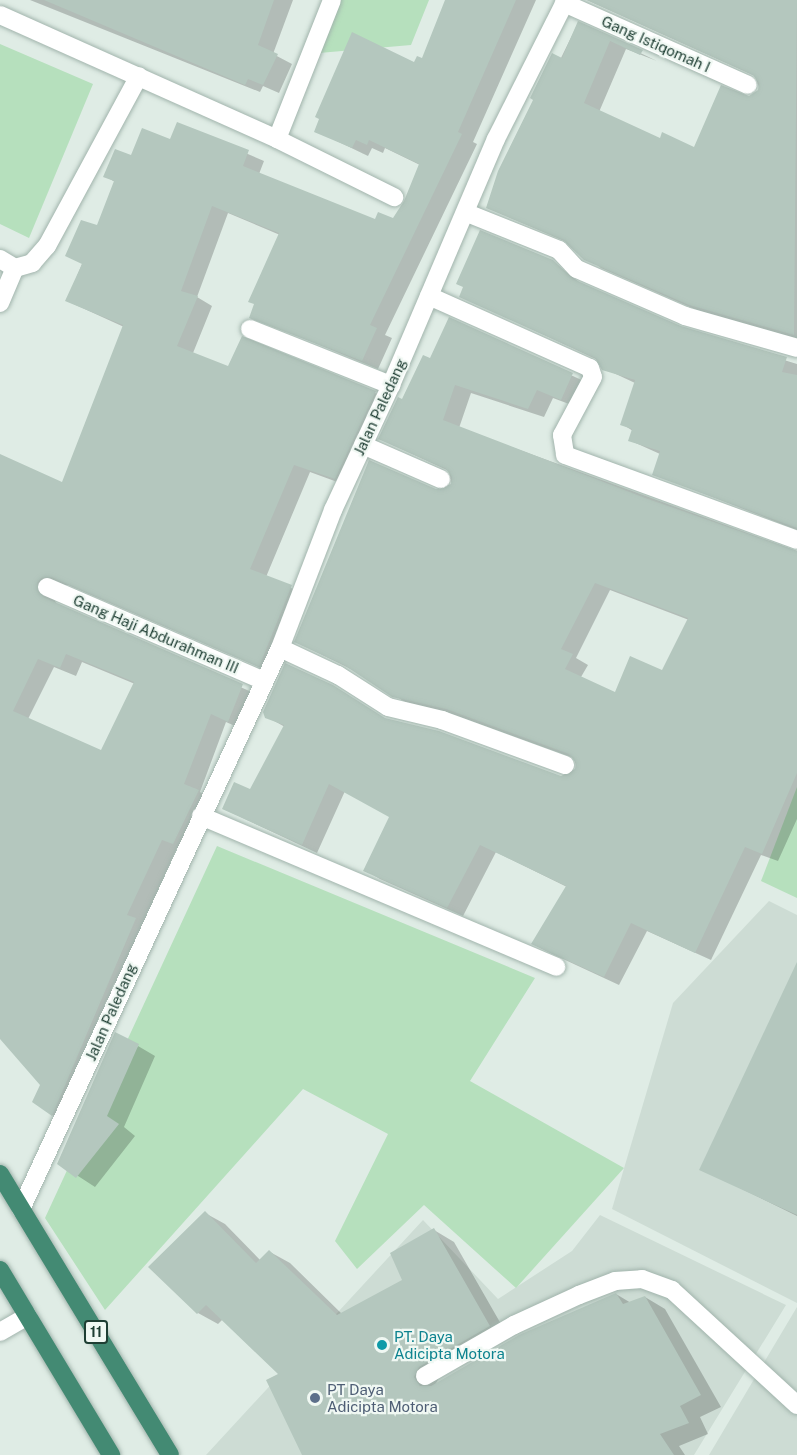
<!DOCTYPE html>
<style>
body{margin:0}
#map{position:relative;width:797px;height:1455px;overflow:hidden;background:#dfece5;font-family:"Public Sans",sans-serif}
div>[style]{position:absolute}
.built>*{inset:0;background:#cddcd4}
.green>*{inset:0;background:#b6e0bd}
.shadow>*{inset:0;background:#0003}
.building>*{inset:0;background:#b4c7be}
.roads{filter:drop-shadow(0 0 2px #a1b4ac) drop-shadow(0 0 2px #a1b4ac)}
.service>*{height:18px;margin:-9px;padding:0 9px;transform-origin:9px;border-radius:9px;background:#fff}
.minor>*{height:18px;margin:-9px;padding:0 9px;transform-origin:9px;border-radius:9px;background:#fff}
.tertiary>*{height:18px;margin:-9px;padding:0 9px;transform-origin:9px;border-radius:9px;background:#fff}
.trunk>*{height:18px;margin:-9px;padding:0 9px;transform-origin:9px;border-radius:9px;background:#438a73}
.dots>*{width:16px;height:16px;translate:-50% -50%;box-sizing:border-box;border:3px solid #f0f8f3;border-radius:50%}
span{translate:-50% -50%;white-space:nowrap;text-align:center;line-height:1.15;-webkit-text-stroke:4.5px #f0f8f3;paint-order:stroke}
.shield-label span{padding:2px 4px;background:#f0f8f3;border:2px solid;border-radius:4px;-webkit-text-stroke-width:0}
.shield-label{font-size:14px;color:#1e3e33;font-weight:700}
.street-label{font-size:15px;color:#1e3e33}
.culture-label{font-size:15px;color:#0d838f}
.left{translate:0 -50%;text-align:left}
.service-label{font-size:15px;color:#4e5e75}
</style>
<div id="map">
<div class="built">
<i style="clip-path:polygon(769px 901px,797px 915px,797px 1303px,612px 1209px,673px 1003px)"></i>
<i style="clip-path:polygon(600px 1215px,786px 1305px,694px 1455px,206px 1455px,423px 1220px,498px 1299px,572px 1251px)"></i>
<i style="clip-path:polygon(797px 1307px,797px 1455px,709px 1455px)"></i>
</div>
<div class="green">
<i style="clip-path:polygon(341px 0,429px 0,411px 45px,319px 53px)"></i>
<i style="clip-path:polygon(0 44px,93px 84px,29px 238px,0 224px)"></i>
<i style="clip-path:polygon(797px 787px,797px 898px,761px 881px)"></i>
<i style="clip-path:polygon(217px 846px,535px 978px,470px 1081px,624px 1168px,516px 1288px,424px 1205px,357px 1269px,335px 1241px,388px 1134px,303px 1089px,105px 1310px,45px 1218px)"></i>
</div>
<div class="shadow">
<i style="clip-path:polygon(30px 0,293px 0,273px 54px,292px 64px,279px 93px,263px 86px,260px 92px)"></i>
<i style="clip-path:polygon(evenodd,447px 0,536px 0,473px 142px,477px 144px,385px 335px,392px 338px,378px 369px,251px 317px,280px 235px,228px 213px,197px 297px,212px 306px,193px 353px,229px 368px,375px 393px,390px 401px,351px 487px,310px 472px,266px 577px,307px 595px,275px 674px,68px 585px,57px 586px,51px 592px,57px 605px,258px 695px,244px 730px,226px 722px,200px 792px,213px 800px,188px 851px,177px 848px,143px 924px,151px 929px,68px 1123px,52px 1115px,42px 1085px,0 1037px,0 456px,62px 484px,124px 327px,67px 301px,115px 182px,105px 176px,132px 157px,170px 141px,178px 124px,264px 161px,259px 174px,376px 221px,393px 220px,405px 203px,420px 165px,385px 148px,383px 153px,372px 148px,368px 156px,316px 131px,423px 60px,447px 0,82px 662px,135px 684px,102px 752px,28px 719px,54px 667px,76px 676px,82px 662px)"></i>
<i style="clip-path:polygon(587px 0,797px 0,797px 340px,706px 314px,601px 268px,569px 243px,488px 208px,578px 23px,657px 61px,626px 49px,599px 112px,661px 140px,695px 149px,760px 90px,755px 76px)"></i>
<i style="clip-path:polygon(552px 261px,584px 286px,680px 328px,797px 364px,797px 530px,654px 474px,660px 454px,629px 440px,633px 431px,622px 424px,635px 383px,603px 368px,598px 360px,461px 296px)"></i>
<i style="clip-path:polygon(evenodd,450px 319px,588px 383px,577px 407px,553px 398px,544px 417px,471px 393px,459px 428px,797px 551px,797px 819px,778px 861px,761px 855px,711px 960px,647px 931px,619px 985px,548px 952px,533px 944px,567px 887px,496px 852px,463px 916px,380px 879px,365px 870px,391px 817px,345px 791px,317px 853px,224px 809px,251px 791px,285px 727px,267px 717px,387px 720px,561px 777px,577px 770px,574px 758px,463px 718px,410px 705px,355px 671px,296px 642px,436px 491px,452px 485px,449px 471px,380px 439px,431px 360px,450px 319px,610px 590px,689px 620px,662px 672px,616px 694px,581px 677px,588px 665px,576px 658px,610px 590px)"></i>
<i style="clip-path:polygon(797px 965px,797px 1216px,701px 1169px)"></i>
<i style="clip-path:polygon(138px 1046px,155px 1056px,124px 1127px,135px 1136px,95px 1187px,58px 1163px)"></i>
<i style="clip-path:polygon(205px 1213px,225px 1224px,261px 1261px,270px 1252px,290px 1263px,342px 1314px,404px 1280px,434px 1230px,454px 1242px,509px 1338px,439px 1378px,435px 1385px,616px 1294px,631px 1303px,645px 1297px,665px 1309px,721px 1407px,700px 1417px,708px 1434px,679px 1446px,685px 1455px,309px 1455px,281px 1374px,223px 1319px,218px 1324px,198px 1313px)"></i>
</div>
<div class="building">
<i style="clip-path:polygon(44px 0,274px 0,258px 45px,278px 54px,263px 85px,248px 79px,245px 85px)"></i>
<i style="clip-path:polygon(evenodd,445px 0,516px 0,458px 132px,462px 134px,370px 325px,377px 328px,362px 361px,249px 318px,254px 304px,248px 302px,279px 233px,212px 206px,181px 291px,198px 296px,177px 346px,228px 366px,242px 336px,376px 391px,335px 479px,294px 465px,250px 569px,292px 585px,259px 667px,51px 577px,41px 578px,37px 583px,43px 597px,243px 684px,228px 722px,211px 714px,184px 784px,199px 790px,173px 844px,162px 840px,127px 915px,136px 918px,52px 1116px,32px 1102px,40px 1085px,0 1039px,0 454px,62px 482px,123px 325px,65px 301px,82px 264px,65px 256px,81px 220px,97px 225px,114px 181px,103px 177px,115px 149px,131px 155px,142px 128px,170px 139px,177px 122px,249px 150px,243px 166px,375px 219px,378px 212px,393px 218px,404px 201px,419px 164px,369px 140px,367px 145px,356px 140px,352px 148px,314px 132px,319px 119px,315px 117px,352px 32px,414px 62px,417px 56px,422px 58px,445px 0,66px 654px,134px 682px,101px 750px,13px 711px,38px 659px,60px 668px,66px 654px)"></i>
<i style="clip-path:polygon(587px 0,797px 0,794px 335px,689px 305px,584px 260px,563px 240px,486px 208px,498px 171px,533px 100px,530px 98px,552px 53px,562px 58px,578px 21px,643px 50px,640px 55px,610px 41px,584px 103px,660px 138px,662px 132px,694px 147px,721px 85px,749px 96px,758px 90px,759px 83px,753px 75px)"></i>
<i style="clip-path:polygon(480px 230px,553px 260px,573px 279px,681px 326px,787px 357px,782px 372px,797px 375px,797px 528px,652px 475px,660px 451px,628px 441px,632px 429px,620px 425px,635px 380px,602px 370px,595px 358px,459px 297px,463px 287px,456px 284px)"></i>
<i style="clip-path:polygon(evenodd,449px 317px,573px 373px,561px 400px,537px 390px,528px 409px,455px 385px,443px 420px,645px 498px,797px 551px,797px 773px,762px 854px,745px 847px,695px 953px,631px 923px,604px 977px,531px 944px,566px 886px,480px 845px,447px 908px,363px 871px,389px 817px,329px 784px,302px 845px,222px 809px,234px 782px,250px 789px,284px 725px,265px 718px,263px 712px,285px 663px,333px 685px,385px 718px,439px 731px,561px 776px,575px 769px,576px 763px,569px 754px,446px 709px,392px 697px,344px 665px,294px 642px,369px 460px,436px 489px,451px 484px,452px 477px,446px 469px,378px 439px,398px 397px,402px 399px,423px 355px,430px 358px,449px 317px,595px 583px,688px 618px,662px 670px,630px 656px,615px 692px,565px 669px,573px 654px,561px 649px,595px 583px)"></i>
<i style="clip-path:polygon(797px 962px,797px 1215px,699px 1170px)"></i>
<i style="clip-path:polygon(115px 1032px,139px 1044px,107px 1116px,119px 1124px,76px 1178px,57px 1164px)"></i>
<i style="clip-path:polygon(205px 1211px,256px 1263px,269px 1250px,337px 1315px,402px 1280px,390px 1253px,434px 1228px,490px 1326px,419px 1367px,414px 1377px,420px 1386px,431px 1386px,519px 1335px,616px 1293px,623px 1304px,645px 1296px,701px 1395px,680px 1406px,689px 1423px,660px 1434px,674px 1455px,302px 1455px,266px 1380px,278px 1374px,206px 1305px,197px 1314px,148px 1267px)"></i>
</div>
<div class="roads">
<div class="service">
<i style="left:0;top:15px;width:303px;rotate:24.1deg"></i>
<i style="left:277px;top:139px;width:131px;rotate:26.4deg"></i>
<i style="left:277px;top:139px;width:149px;rotate:-68.4deg"></i>
<i style="left:0;top:259px;width:17px;rotate:31deg"></i>
<i style="left:15px;top:268px;width:18px;rotate:-16deg"></i>
<i style="left:32px;top:263px;width:23px;rotate:-49deg"></i>
<i style="left:47px;top:246px;width:193px;rotate:-61.6deg"></i>
<i style="left:0;top:303px;width:38px;rotate:-67deg"></i>
<i style="left:425px;top:1376px;width:103px;rotate:-29.8deg"></i>
<i style="left:514px;top:1325px;width:72px;rotate:-24.8deg"></i>
<i style="left:579px;top:1295px;width:39px;rotate:-21deg"></i>
<i style="left:615px;top:1281px;width:27px;rotate:-4deg"></i>
<i style="left:642px;top:1279px;width:32px;rotate:20deg"></i>
<i style="left:672px;top:1290px;width:170px;rotate:42.6deg"></i>
</div>
<div class="minor">
<i style="left:564px;top:3px;width:201px;rotate:24deg"></i>
<i style="left:467px;top:213px;width:99px;rotate:21.9deg"></i>
<i style="left:559px;top:250px;width:26px;rotate:47deg"></i>
<i style="left:577px;top:269px;width:118px;rotate:23.5deg"></i>
<i style="left:685px;top:316px;width:116px;rotate:15.9deg"></i>
<i style="left:429px;top:296px;width:176px;rotate:24.1deg"></i>
<i style="left:590px;top:368px;width:9px;rotate:72deg"></i>
<i style="left:593px;top:377px;width:66px;rotate:118.1deg"></i>
<i style="left:562px;top:435px;width:20px;rotate:81deg"></i>
<i style="left:565px;top:455px;width:247px;rotate:20.1deg"></i>
<i style="left:250px;top:329px;width:152px;rotate:21.7deg"></i>
<i style="left:363px;top:445px;width:85px;rotate:23.6deg"></i>
<i style="left:47px;top:587px;width:236px;rotate:23.4deg"></i>
<i style="left:280px;top:648px;width:64px;rotate:25deg"></i>
<i style="left:338px;top:675px;width:59px;rotate:32.6deg"></i>
<i style="left:388px;top:707px;width:56px;rotate:13.5deg"></i>
<i style="left:442px;top:720px;width:131px;rotate:20.1deg"></i>
<i style="left:201px;top:816px;width:386px;rotate:23deg"></i>
<i style="left:0;top:1332px;width:32px;rotate:-30deg"></i>
</div>
<div class="tertiary">
<i style="left:21px;top:1209px;width:618px;rotate:-65.22deg"></i>
<i style="left:280px;top:648px;width:148px;rotate:-69deg"></i>
<i style="left:333px;top:510px;width:138px;rotate:-65.1deg"></i>
<i style="left:391px;top:385px;width:267px;rotate:-66.9deg"></i>
<i style="left:496px;top:139px;width:156px;rotate:-63.3deg"></i>
</div>
<div class="trunk">
<i style="left:0;top:1174px;width:328px;rotate:58.8deg"></i>
<i style="left:0;top:1270px;width:216px;rotate:59deg"></i>
</div>
</div>
<div class="dots">
<i style="left:382px;top:1345px;background:#0f9aa8"></i>
<i style="left:315px;top:1398px;background:#5c6f8a"></i>
</div>
<div class="shield-label">
<span style="left:96px;top:1332px">11</span>
</div>
<div class="street-label">
<span style="left:656px;top:44px;rotate:24deg">Gang Istiqomah I</span>
<span style="left:380px;top:407px;rotate:-65deg">Jalan Paledang</span>
<span style="left:156px;top:634px;rotate:23deg">Gang Haji Abdurahman III</span>
<span style="left:111px;top:1012px;rotate:-66deg">Jalan Paledang</span>
</div>
<div class="culture-label">
<span class="left" style="left:394px;top:1345px">PT. Daya<br>Adicipta Motora</span>
</div>
<div class="service-label">
<span class="left" style="left:327px;top:1398px">PT Daya<br>Adicipta Motora</span>
</div>
</div>
